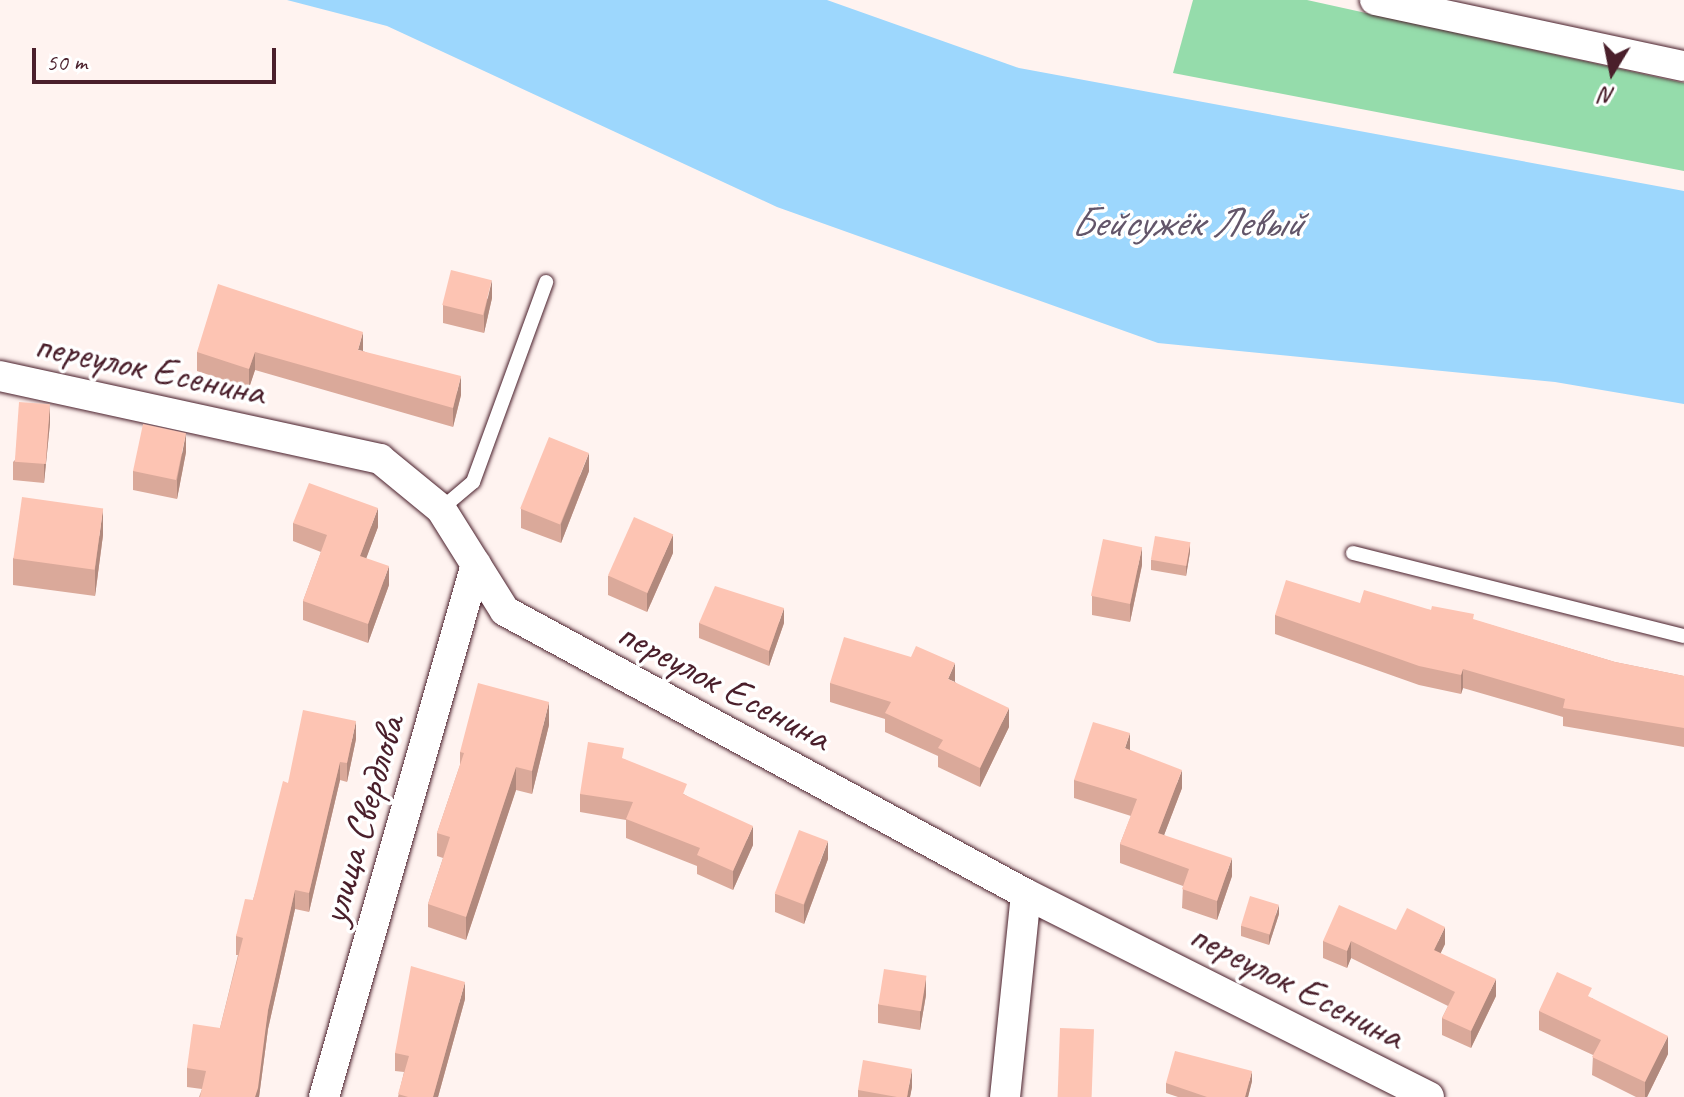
<!DOCTYPE html>
<meta charset="utf-8">
<style>
body{margin:0}
#map{position:relative;width:1684px;height:1097px;overflow:hidden;background:#fff3f0;font-family:Caveat,sans-serif}
div>[style]{position:absolute}
.green>*{inset:0;background:#95dcab}
.water>*{inset:0;background:#9dd7fd}
.roads{filter:drop-shadow(0 0 2px #4a1f2b) drop-shadow(0 0 2px #4a1f2b)}
.service>*{height:14px;margin:-7px;padding:0 7px;transform-origin:7px;border-radius:7px;background:#fff}
.minor>*{height:30px;margin:-15px;padding:0 15px;transform-origin:15px;border-radius:15px;background:#fff}
.wall>*{inset:0;background:#daa99a}
.shaded-wall>*{inset:0;background:#b1897d}
.building>*{inset:0;background:#fdc4b3;transform-origin:0 0}
span{translate:-50% -50%;white-space:nowrap;text-align:center;line-height:1.15;-webkit-text-stroke:7px #fff;paint-order:stroke}
.street-label{font-size:40px;color:#4a1f2b}
.water-label{font-size:42px;color:#63566a;font-style:italic}
.north{position:absolute;left:1572px;top:32px;width:80px;height:80px;-webkit-text-stroke:6px #fff;paint-order:stroke;rotate:190deg;font-size:22px;font-weight:700;line-height:32px;text-align:center;color:#4a1f2b}
.north::after{content:'';display:block;margin:auto;width:28px;height:36px;background:#4a1f2b;clip-path:polygon(50% 0,100% 100%,50% 72%,0 100%)}
.scale{position:absolute;left:32px;top:48px;width:244px;height:36px;box-sizing:border-box;border:4px solid #4a1f2b;border-top:0;padding-left:10px;font-size:24px;line-height:28px;white-space:nowrap;color:#4a1f2b;-webkit-text-stroke:6px #fff;paint-order:stroke}
</style>
<div id="map">
<div class="green">
<i style="clip-path:polygon(1193px 0,1307px 0,1684px 83px,1684px 171px,1173px 73px)"></i>
</div>
<div class="water">
<i style="clip-path:polygon(287px 0,827px 0,1019px 68px,1684px 191px,1684px 404px,1555px 382px,1158px 343px,777px 207px,387px 26px)"></i>
</div>
<div class="roads">
<div class="service">
<i style="left:441px;top:509px;width:42px;rotate:-40.2deg"></i>
<i style="left:473px;top:482px;width:213px;rotate:-69.9deg"></i>
<i style="left:1353px;top:553px;width:341px;rotate:14.1deg"></i>
</div>
<div class="minor">
<i style="left:1375px;top:0;width:316px;rotate:12.1deg"></i>
<i style="left:0;top:376px;width:389px;rotate:12.3deg"></i>
<i style="left:380px;top:459px;width:79px;rotate:39.3deg"></i>
<i style="left:441px;top:509px;width:120px;rotate:57.9deg"></i>
<i style="left:505px;top:611px;width:593px;rotate:28.51deg"></i>
<i style="left:1026px;top:894px;width:451px;rotate:26.7deg"></i>
<i style="left:324px;top:1097px;width:554px;rotate:-74.08deg"></i>
<i style="left:1005px;top:1097px;width:204px;rotate:-84.1deg"></i>
</div>
</div>
<div class="wall">
<i style="clip-path:polygon(492px 298px,484px 333px,443px 323px,443px 305px)"></i>
<i style="clip-path:polygon(363px 351px,461px 395px,453px 427px,255px 370px,249px 388px,197px 371px,197px 352px)"></i>
<i style="clip-path:polygon(50px 423px,44px 483px,13px 480px,13px 462px)"></i>
<i style="clip-path:polygon(186px 452px,177px 499px,133px 490px,133px 471px)"></i>
<i style="clip-path:polygon(589px 471px,561px 543px,521px 528px,521px 509px)"></i>
<i style="clip-path:polygon(293px 523px,378px 527px,366px 558px,389px 585px,368px 643px,303px 620px,303px 601px,321px 552px,293px 541px)"></i>
<i style="clip-path:polygon(103px 535px,95px 596px,13px 585px,13px 558px)"></i>
<i style="clip-path:polygon(1190px 552px,1186px 576px,1151px 570px,1151px 560px)"></i>
<i style="clip-path:polygon(673px 553px,647px 612px,608px 595px,608px 576px)"></i>
<i style="clip-path:polygon(1142px 565px,1130px 622px,1092px 615px,1092px 596px)"></i>
<i style="clip-path:polygon(1360px 603px,1431px 610px,1474px 620px,1615px 662px,1684px 676px,1684px 747px,1563px 726px,1563px 717px,1463px 688px,1461px 694px,1419px 685px,1275px 634px,1275px 615px)"></i>
<i style="clip-path:polygon(699px 623px,784px 623px,769px 666px,699px 638px)"></i>
<i style="clip-path:polygon(955px 682px,1009px 727px,980px 787px,938px 767px,938px 756px,885px 732px,885px 719px,830px 702px,830px 683px)"></i>
<i style="clip-path:polygon(549px 725px,532px 794px,516px 790px,466px 940px,428px 927px,428px 904px,443px 858px,437px 856px,437px 833px,460px 765px,460px 752px)"></i>
<i style="clip-path:polygon(356px 739px,347px 782px,340px 780px,309px 912px,295px 909px,268px 1029px,259px 1097px,199px 1097px,202px 1089px,187px 1087px,187px 1068px,220px 1028px,238px 955px,236px 955px,236px 936px,253px 900px,288px 783px)"></i>
<i style="clip-path:polygon(1130px 750px,1182px 788px,1164px 835px,1232px 876px,1217px 920px,1182px 908px,1183px 886px,1120px 863px,1120px 844px,1131px 816px,1074px 798px,1074px 780px)"></i>
<i style="clip-path:polygon(624px 759px,687px 796px,753px 845px,733px 890px,697px 874px,697px 866px,626px 838px,626px 820px,580px 812px,580px 794px)"></i>
<i style="clip-path:polygon(828px 859px,804px 924px,775px 912px,775px 894px)"></i>
<i style="clip-path:polygon(1279px 914px,1269px 945px,1241px 936px,1241px 926px)"></i>
<i style="clip-path:polygon(1396px 930px,1445px 944px,1440px 954px,1496px 996px,1471px 1048px,1442px 1035px,1442px 1018px,1448px 1006px,1351px 958px,1347px 968px,1323px 958px,1323px 941px)"></i>
<i style="clip-path:polygon(926px 995px,920px 1030px,878px 1023px,878px 1004px)"></i>
<i style="clip-path:polygon(1592px 998px,1668px 1054px,1647px 1097px,1636px 1097px,1592px 1075px,1593px 1055px,1539px 1030px,1539px 1011px)"></i>
<i style="clip-path:polygon(465px 999px,438px 1097px,398px 1097px,404px 1072px,395px 1071px,395px 1053px)"></i>
<i style="clip-path:polygon(1252px 1081px,1248px 1097px,1178px 1097px,1166px 1093px,1166px 1083px)"></i>
<i style="clip-path:polygon(912px 1087px,910px 1097px,858px 1097px,858px 1090px)"></i>
</div>
<div class="shaded-wall">
<i style="clip-path:polygon(492px 280px,492px 298px,484px 333px,484px 314px)"></i>
<i style="clip-path:polygon(363px 332px,363px 351px,358px 350px)"></i>
<i style="clip-path:polygon(255px 352px,255px 370px,249px 388px,249px 369px)"></i>
<i style="clip-path:polygon(461px 376px,461px 395px,453px 427px,453px 408px)"></i>
<i style="clip-path:polygon(50px 404px,50px 423px,44px 483px,44px 464px)"></i>
<i style="clip-path:polygon(186px 433px,186px 452px,177px 499px,177px 480px)"></i>
<i style="clip-path:polygon(589px 453px,589px 471px,561px 543px,561px 524px)"></i>
<i style="clip-path:polygon(103px 508px,103px 535px,95px 596px,95px 569px)"></i>
<i style="clip-path:polygon(378px 508px,378px 527px,360px 575px,360px 556px)"></i>
<i style="clip-path:polygon(673px 534px,673px 553px,647px 612px,647px 594px)"></i>
<i style="clip-path:polygon(1190px 542px,1190px 552px,1186px 576px,1186px 566px)"></i>
<i style="clip-path:polygon(1142px 547px,1142px 565px,1130px 622px,1130px 604px)"></i>
<i style="clip-path:polygon(389px 566px,389px 585px,368px 643px,368px 624px)"></i>
<i style="clip-path:polygon(784px 608px,784px 623px,769px 666px,769px 651px)"></i>
<i style="clip-path:polygon(955px 663px,955px 682px,948px 679px)"></i>
<i style="clip-path:polygon(1463px 669px,1463px 688px,1461px 694px,1461px 675px)"></i>
<i style="clip-path:polygon(549px 702px,549px 725px,532px 794px,532px 771px)"></i>
<i style="clip-path:polygon(1009px 708px,1009px 727px,980px 787px,980px 768px)"></i>
<i style="clip-path:polygon(356px 721px,356px 739px,347px 782px,347px 763px)"></i>
<i style="clip-path:polygon(1130px 733px,1130px 752px,1125px 748px)"></i>
<i style="clip-path:polygon(340px 762px,340px 780px,309px 912px,309px 893px)"></i>
<i style="clip-path:polygon(516px 767px,516px 790px,466px 940px,466px 917px)"></i>
<i style="clip-path:polygon(1182px 770px,1182px 788px,1158px 851px,1158px 833px)"></i>
<i style="clip-path:polygon(753px 826px,753px 845px,733px 890px,733px 871px)"></i>
<i style="clip-path:polygon(828px 841px,828px 859px,804px 924px,804px 905px)"></i>
<i style="clip-path:polygon(1232px 858px,1232px 876px,1217px 920px,1217px 901px)"></i>
<i style="clip-path:polygon(295px 890px,295px 909px,268px 1029px,259px 1097px,255px 1097px,268px 1010px)"></i>
<i style="clip-path:polygon(1279px 905px,1279px 914px,1269px 945px,1269px 936px)"></i>
<i style="clip-path:polygon(1445px 927px,1445px 944px,1434px 967px,1434px 950px)"></i>
<i style="clip-path:polygon(1351px 941px,1351px 958px,1347px 968px,1347px 951px)"></i>
<i style="clip-path:polygon(926px 976px,926px 995px,920px 1030px,920px 1011px)"></i>
<i style="clip-path:polygon(1496px 979px,1496px 996px,1471px 1048px,1471px 1031px)"></i>
<i style="clip-path:polygon(465px 982px,465px 999px,438px 1097px,433px 1097px)"></i>
<i style="clip-path:polygon(1668px 1036px,1668px 1054px,1647px 1097px,1645px 1097px,1645px 1082px)"></i>
<i style="clip-path:polygon(912px 1069px,912px 1087px,910px 1097px,907px 1097px)"></i>
<i style="clip-path:polygon(1252px 1071px,1252px 1081px,1248px 1097px,1245px 1097px)"></i>
</div>
<div class="building">
<i style="left:451px;top:270px;width:42px;height:36px;rotate:14deg"></i>
<i style="clip-path:polygon(218px 284px,363px 332px,358px 350px,461px 376px,453px 408px,255px 352px,249px 369px,197px 352px)"></i>
<i style="left:19px;top:402px;width:31px;height:60px;rotate:4deg"></i>
<i style="left:143px;top:424px;width:44px;height:48px;rotate:12deg"></i>
<i style="left:549px;top:437px;width:43px;height:77px;rotate:22deg"></i>
<i style="clip-path:polygon(309px 483px,378px 508px,360px 556px,389px 566px,368px 624px,303px 601px,327px 535px,293px 523px)"></i>
<i style="left:22px;top:497px;width:82px;height:62px;rotate:8deg"></i>
<i style="left:634px;top:517px;width:43px;height:64px;rotate:24deg"></i>
<i style="left:1155px;top:536px;width:36px;height:24px;rotate:10deg"></i>
<i style="left:1103px;top:539px;width:40px;height:58px;rotate:12deg"></i>
<i style="clip-path:polygon(1286px 580px,1360px 603px,1364px 590px,1431px 610px,1432px 606px,1474px 614px,1473px 619px,1615px 662px,1684px 676px,1684px 728px,1563px 708px,1565px 699px,1463px 669px,1461px 675px,1419px 666px,1275px 615px)"></i>
<i style="clip-path:polygon(715px 586px,784px 608px,769px 651px,699px 623px)"></i>
<i style="clip-path:polygon(844px 637px,911px 657px,916px 646px,955px 663px,948px 679px,1009px 708px,980px 768px,938px 748px,943px 740px,885px 713px,891px 702px,830px 683px)"></i>
<i style="clip-path:polygon(478px 683px,549px 702px,532px 771px,516px 767px,466px 917px,428px 904px,450px 837px,437px 833px,464px 753px,460px 752px)"></i>
<i style="clip-path:polygon(303px 710px,356px 721px,347px 763px,340px 762px,309px 893px,295px 890px,268px 1010px,258px 1088px,255px 1097px,200px 1097px,206px 1071px,187px 1068px,193px 1024px,220px 1028px,243px 938px,236px 936px,245px 899px,253px 900px,283px 781px,288px 783px)"></i>
<i style="clip-path:polygon(1093px 722px,1130px 733px,1125px 748px,1182px 770px,1158px 833px,1232px 858px,1217px 901px,1182px 889px,1189px 869px,1120px 844px,1137px 799px,1074px 780px)"></i>
<i style="clip-path:polygon(588px 742px,624px 748px,622px 758px,687px 784px,683px 794px,753px 826px,733px 871px,697px 855px,700px 848px,626px 819px,633px 802px,580px 794px)"></i>
<i style="left:799px;top:830px;width:31px;height:68px;rotate:21deg"></i>
<i style="left:1250px;top:896px;width:30px;height:31px;rotate:17deg"></i>
<i style="clip-path:polygon(1339px 905px,1396px 930px,1407px 908px,1445px 927px,1434px 950px,1496px 979px,1471px 1031px,1442px 1018px,1455px 992px,1351px 941px,1347px 951px,1323px 941px)"></i>
<i style="clip-path:polygon(411px 966px,465px 982px,433px 1097px,408px 1097px,398px 1094px,409px 1056px,395px 1053px)"></i>
<i style="left:884px;top:969px;width:43px;height:36px;rotate:9deg"></i>
<i style="clip-path:polygon(1557px 972px,1592px 988px,1588px 996px,1668px 1036px,1645px 1082px,1592px 1057px,1601px 1040px,1539px 1011px)"></i>
<i style="left:1060px;top:1028px;width:34px;height:69px;rotate:2deg"></i>
<i style="clip-path:polygon(1175px 1051px,1252px 1071px,1245px 1097px,1207px 1097px,1166px 1083px)"></i>
<i style="clip-path:polygon(863px 1060px,912px 1069px,907px 1097px,897px 1097px,858px 1090px)"></i>
</div>
<div class="street-label">
<span style="left:150px;top:368px;rotate:12deg">переулок Есенина</span>
<span style="left:724px;top:685px;rotate:28deg">переулок Есенина</span>
<span style="left:362px;top:820px;rotate:-74deg">улица Свердлова</span>
<span style="left:1297px;top:985px;rotate:27deg">переулок Есенина</span>
</div>
<div class="water-label">
<span style="left:1186px;top:223px">Бейсужёк Левый</span>
</div>
<div class="north">N</div>
<div class="scale">50 m</div>
</div>
